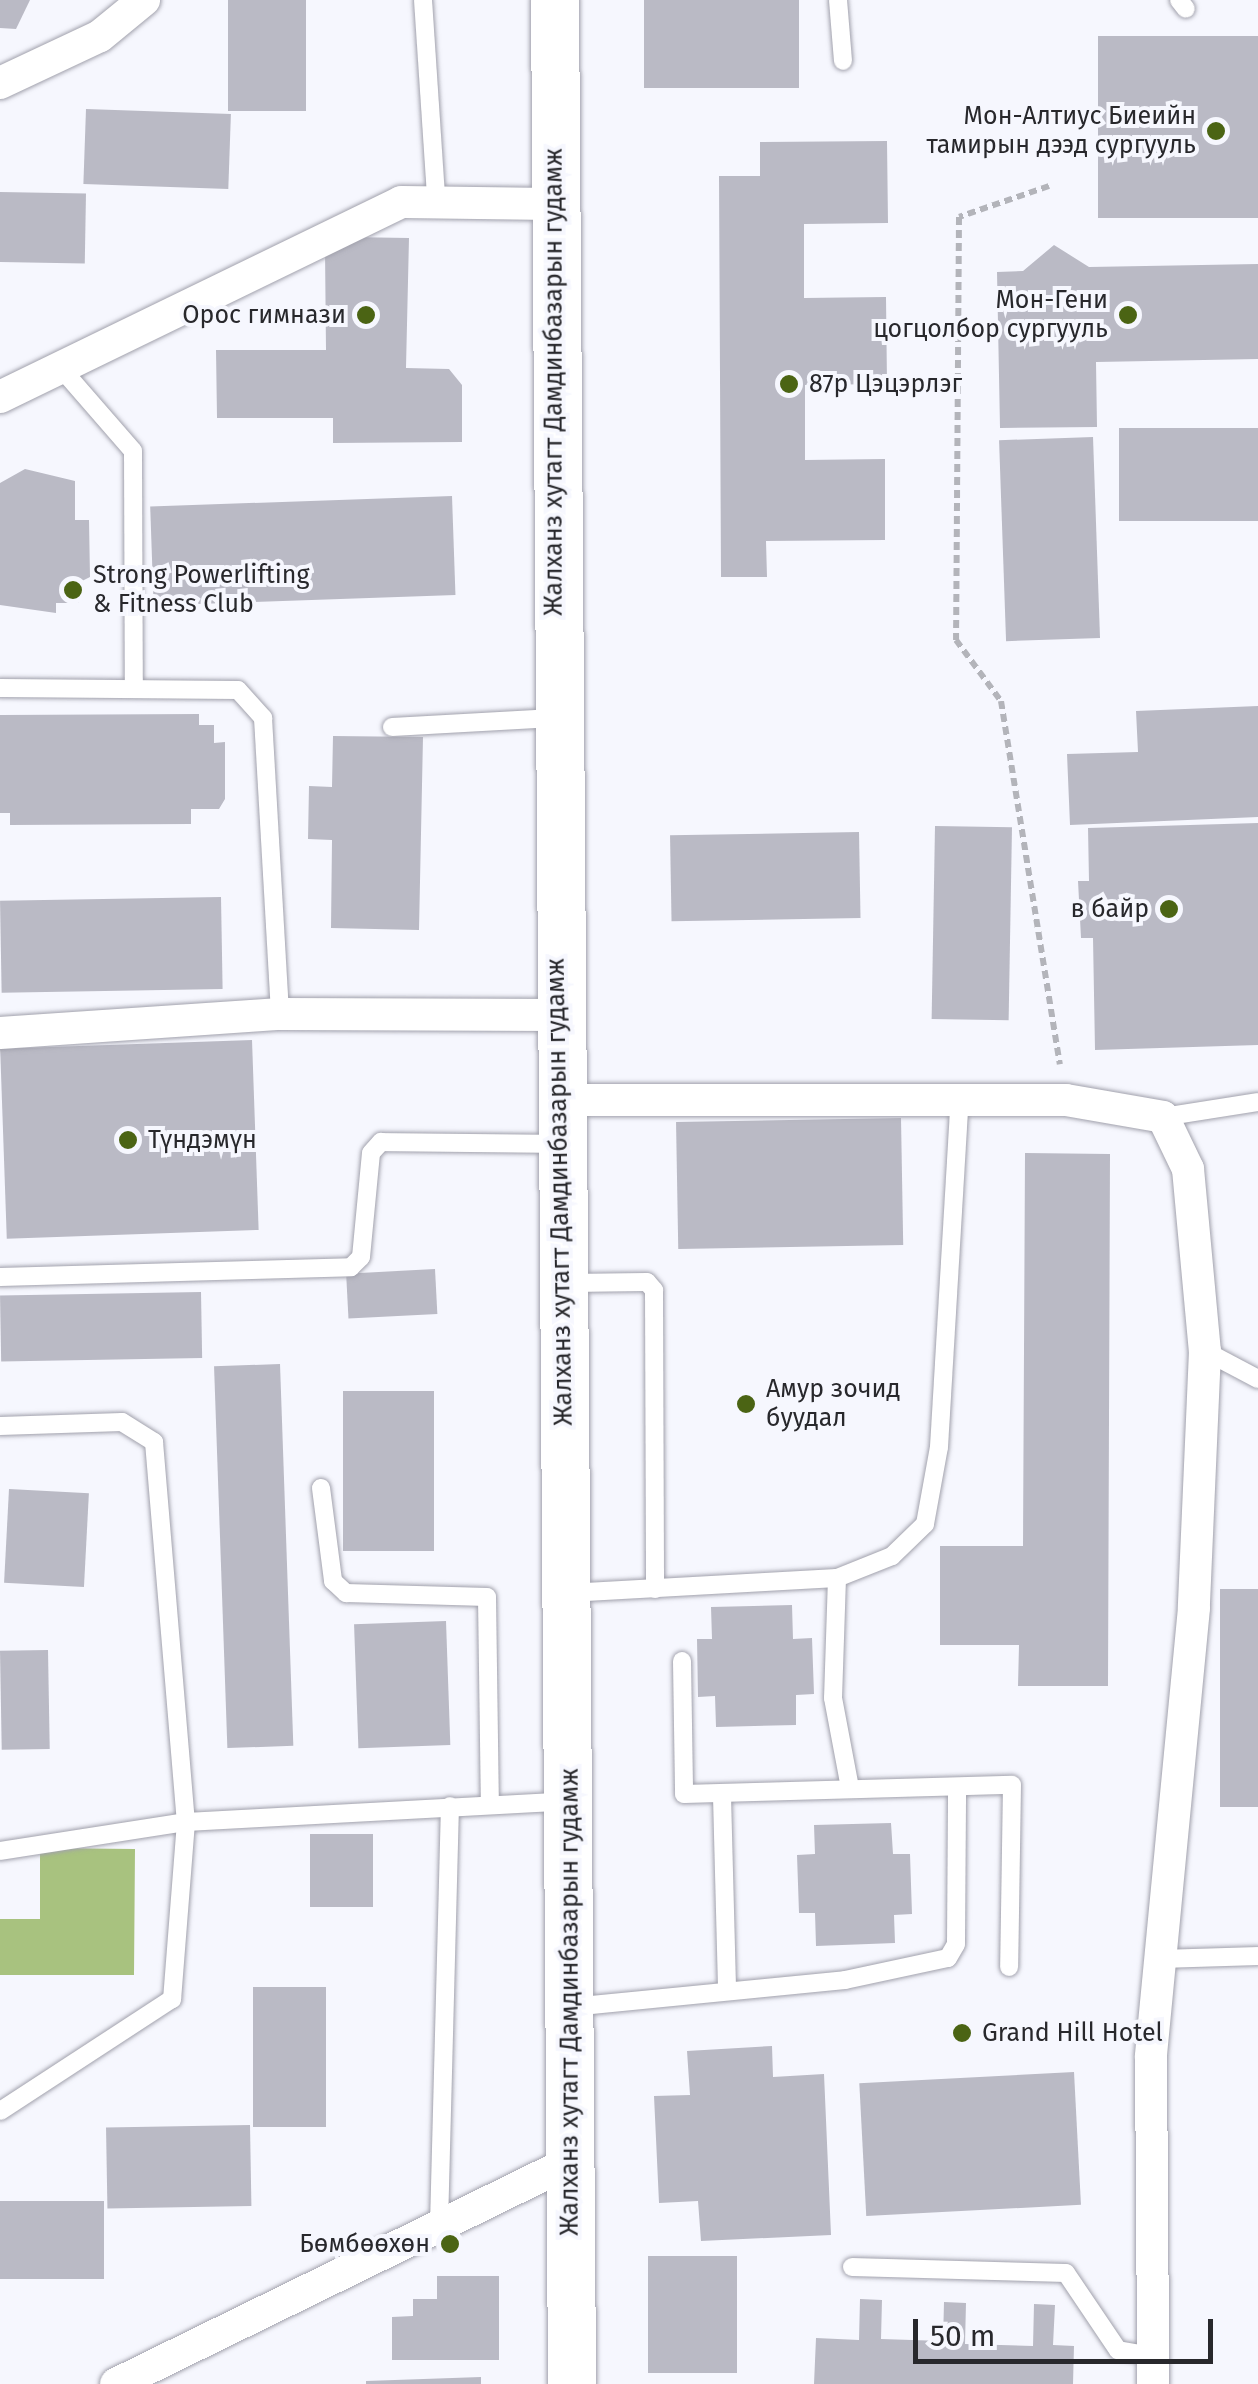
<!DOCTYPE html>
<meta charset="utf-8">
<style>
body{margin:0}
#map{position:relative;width:1258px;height:2384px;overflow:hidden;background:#f6f7fe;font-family:"Fira Sans",sans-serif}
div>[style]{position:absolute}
.forest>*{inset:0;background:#a8c27f}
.building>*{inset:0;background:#babac5;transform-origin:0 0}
.path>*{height:6px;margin-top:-3px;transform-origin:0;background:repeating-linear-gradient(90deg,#b3b4ba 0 8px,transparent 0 13px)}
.roads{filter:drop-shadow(0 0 2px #a1a1ac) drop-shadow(0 0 2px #a1a1ac)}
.lane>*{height:18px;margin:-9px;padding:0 9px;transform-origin:9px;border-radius:9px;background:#fff}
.street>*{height:32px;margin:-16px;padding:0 16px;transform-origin:16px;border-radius:16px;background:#fff}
.secondary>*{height:48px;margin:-24px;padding:0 24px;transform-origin:24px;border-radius:24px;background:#fff}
.dots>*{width:28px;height:28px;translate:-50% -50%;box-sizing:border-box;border:5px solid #f6f7fe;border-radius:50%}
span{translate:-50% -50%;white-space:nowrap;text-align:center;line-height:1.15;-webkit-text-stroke:8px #f6f7fe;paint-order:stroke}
.poi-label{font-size:25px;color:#28282c}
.right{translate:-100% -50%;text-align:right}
.left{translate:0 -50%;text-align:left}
.street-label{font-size:25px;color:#28282c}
.scale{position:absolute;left:913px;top:2319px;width:300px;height:45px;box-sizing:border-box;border:5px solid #28282c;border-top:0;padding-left:12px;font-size:30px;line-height:35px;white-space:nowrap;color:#28282c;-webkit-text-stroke:8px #f6f7fe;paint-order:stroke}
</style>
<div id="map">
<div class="forest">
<i style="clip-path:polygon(40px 1848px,135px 1849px,134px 1975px,0 1975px,0 1919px,40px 1919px)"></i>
</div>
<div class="building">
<i style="clip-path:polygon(0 0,30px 0,16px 29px,0 28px)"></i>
<i style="left:228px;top:0;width:78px;height:111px"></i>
<i style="left:644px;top:0;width:155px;height:88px"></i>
<i style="left:1258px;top:36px;width:182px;height:160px;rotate:90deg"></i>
<i style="left:86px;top:109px;width:145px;height:75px;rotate:2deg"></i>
<i style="clip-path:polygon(887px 141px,888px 223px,804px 224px,804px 298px,886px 297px,887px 384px,805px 385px,805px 460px,885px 459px,885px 540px,766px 541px,767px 577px,721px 577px,719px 176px,760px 176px,760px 142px)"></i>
<i style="left:0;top:192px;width:86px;height:70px;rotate:1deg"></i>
<i style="clip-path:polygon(347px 237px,409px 238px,406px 368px,449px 369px,462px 385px,462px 442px,333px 443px,333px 418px,217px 418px,216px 350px,326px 350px,325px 250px)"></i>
<i style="clip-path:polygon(1054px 245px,1089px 267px,1258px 264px,1258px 359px,1096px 362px,1097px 427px,1000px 428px,997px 272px,1023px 271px)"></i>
<i style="left:1258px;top:428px;width:93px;height:139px;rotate:90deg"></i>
<i style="left:1093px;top:437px;width:201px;height:94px;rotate:88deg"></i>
<i style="clip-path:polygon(25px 469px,75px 481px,75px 520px,89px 520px,90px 577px,80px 582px,79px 603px,56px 603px,56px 613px,0 605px,0 483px)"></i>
<i style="left:452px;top:496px;width:99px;height:302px;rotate:88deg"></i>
<i style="clip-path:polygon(1258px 706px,1258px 817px,1070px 825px,1067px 754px,1138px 752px,1136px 711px)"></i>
<i style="clip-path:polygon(199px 714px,199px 725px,214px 725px,214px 743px,225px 742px,225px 799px,219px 809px,191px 809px,191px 824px,10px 825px,10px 813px,0 813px,0 715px)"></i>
<i style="clip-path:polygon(333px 736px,423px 737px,419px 930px,331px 928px,332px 840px,308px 839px,309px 786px,332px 787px)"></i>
<i style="clip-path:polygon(1258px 823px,1258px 1045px,1095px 1050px,1093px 938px,1081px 938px,1078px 881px,1089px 881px,1088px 828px)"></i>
<i style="left:935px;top:826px;width:77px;height:193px;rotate:1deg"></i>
<i style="left:859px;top:832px;width:86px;height:189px;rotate:89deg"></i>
<i style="left:221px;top:897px;width:92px;height:221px;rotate:89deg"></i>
<i style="left:252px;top:1040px;width:190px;height:252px;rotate:88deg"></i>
<i style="left:901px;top:1118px;width:127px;height:225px;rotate:89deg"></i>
<i style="clip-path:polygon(1025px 1153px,1110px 1154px,1108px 1686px,1018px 1686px,1019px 1645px,940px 1645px,940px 1546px,1023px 1546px)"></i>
<i style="left:435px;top:1269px;width:45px;height:89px;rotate:87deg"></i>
<i style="left:201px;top:1292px;width:66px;height:201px;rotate:89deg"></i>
<i style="left:280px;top:1364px;width:382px;height:66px;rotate:88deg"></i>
<i style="left:343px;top:1391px;width:91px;height:160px"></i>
<i style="left:9px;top:1489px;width:80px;height:94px;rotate:3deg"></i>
<i style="left:1220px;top:1589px;width:38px;height:218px"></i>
<i style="clip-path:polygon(792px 1605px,793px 1639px,812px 1638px,814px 1694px,796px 1695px,796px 1725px,716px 1727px,715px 1696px,698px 1697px,697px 1639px,712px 1639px,711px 1607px)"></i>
<i style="left:446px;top:1621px;width:124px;height:92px;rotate:88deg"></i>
<i style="left:48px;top:1650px;width:99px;height:48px;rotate:89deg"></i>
<i style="clip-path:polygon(891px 1823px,893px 1854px,910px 1854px,912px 1914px,894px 1915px,895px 1943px,816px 1946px,815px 1913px,799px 1913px,797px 1855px,815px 1854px,814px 1825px)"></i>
<i style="left:310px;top:1834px;width:63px;height:73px"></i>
<i style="left:253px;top:1987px;width:73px;height:140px"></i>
<i style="clip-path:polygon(772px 2046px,773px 2077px,824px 2074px,831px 2235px,701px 2241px,698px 2201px,659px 2203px,654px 2096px,690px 2095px,687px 2051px)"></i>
<i style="left:1074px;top:2072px;width:133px;height:215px;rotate:87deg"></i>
<i style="left:250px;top:2125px;width:81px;height:144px;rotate:89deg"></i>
<i style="left:0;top:2201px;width:104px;height:78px"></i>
<i style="left:737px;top:2256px;width:117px;height:89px;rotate:90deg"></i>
<i style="clip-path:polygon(437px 2276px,499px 2276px,499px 2360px,392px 2360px,392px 2317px,413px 2316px,413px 2299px,437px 2299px)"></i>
<i style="clip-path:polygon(860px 2299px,882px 2300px,881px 2339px,943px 2341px,944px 2302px,966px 2303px,965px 2344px,1033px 2346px,1034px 2304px,1055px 2305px,1053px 2345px,1074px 2346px,1073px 2384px,814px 2384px,816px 2338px,859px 2340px)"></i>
<i style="clip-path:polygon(481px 2377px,481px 2384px,366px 2384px,366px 2381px)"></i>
</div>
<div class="path">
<i style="left:1049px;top:186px;width:95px;rotate:161deg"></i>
<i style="left:959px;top:217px;width:423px;rotate:90.4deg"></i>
<i style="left:956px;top:640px;width:76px;rotate:53.6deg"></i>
<i style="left:1001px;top:701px;width:368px;rotate:80.8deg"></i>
</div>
<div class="roads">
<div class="lane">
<i style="left:423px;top:0;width:196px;rotate:86.2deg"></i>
<i style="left:838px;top:0;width:61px;rotate:85.3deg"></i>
<i style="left:1179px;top:0;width:11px;rotate:52deg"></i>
<i style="left:60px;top:367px;width:111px;rotate:49deg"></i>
<i style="left:133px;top:451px;width:234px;rotate:89.8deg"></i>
<i style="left:0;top:688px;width:238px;rotate:0.5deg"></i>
<i style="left:238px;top:690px;width:38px;rotate:48deg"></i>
<i style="left:263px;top:718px;width:296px;rotate:86.7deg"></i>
<i style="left:392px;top:727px;width:162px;rotate:-3.2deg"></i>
<i style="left:1163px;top:1117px;width:96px;rotate:-9deg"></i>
<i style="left:0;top:1277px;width:351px;rotate:-1.6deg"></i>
<i style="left:351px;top:1267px;width:14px;rotate:-45deg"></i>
<i style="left:361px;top:1257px;width:104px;rotate:-84.5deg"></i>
<i style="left:371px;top:1153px;width:15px;rotate:-48deg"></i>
<i style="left:381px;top:1142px;width:178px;rotate:0.6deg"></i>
<i style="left:568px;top:1283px;width:79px;rotate:-0.7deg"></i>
<i style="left:647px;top:1282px;width:11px;rotate:49deg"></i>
<i style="left:654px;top:1290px;width:299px;rotate:89.8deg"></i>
<i style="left:1205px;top:1351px;width:60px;rotate:27.8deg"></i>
<i style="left:0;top:1426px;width:122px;rotate:-1.9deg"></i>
<i style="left:122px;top:1422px;width:38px;rotate:32deg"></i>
<i style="left:154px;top:1442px;width:381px;rotate:85.2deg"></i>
<i style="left:186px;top:1822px;width:178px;rotate:94.5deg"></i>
<i style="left:172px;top:1999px;width:205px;rotate:146.9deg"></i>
<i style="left:321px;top:1488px;width:94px;rotate:82.6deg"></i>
<i style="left:333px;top:1581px;width:18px;rotate:43deg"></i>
<i style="left:346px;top:1593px;width:141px;rotate:1.6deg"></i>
<i style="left:487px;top:1597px;width:205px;rotate:89.2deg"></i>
<i style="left:837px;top:1578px;width:120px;rotate:91.9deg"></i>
<i style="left:833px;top:1698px;width:92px;rotate:79.3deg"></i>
<i style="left:568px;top:1593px;width:269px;rotate:-3.2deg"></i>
<i style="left:837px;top:1578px;width:59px;rotate:-21.8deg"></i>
<i style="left:892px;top:1556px;width:46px;rotate:-44.1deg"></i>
<i style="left:925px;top:1524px;width:78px;rotate:-79.7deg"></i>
<i style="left:939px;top:1447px;width:352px;rotate:-86.6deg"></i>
<i style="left:682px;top:1661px;width:133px;rotate:89.1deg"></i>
<i style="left:684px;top:1794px;width:328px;rotate:-1.6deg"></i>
<i style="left:1012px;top:1785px;width:182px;rotate:90.9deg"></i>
<i style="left:722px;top:1796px;width:190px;rotate:88.5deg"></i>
<i style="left:0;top:1851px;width:188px;rotate:-8.9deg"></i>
<i style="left:186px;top:1822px;width:383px;rotate:-3.1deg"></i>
<i style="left:1161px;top:1959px;width:97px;rotate:-1.8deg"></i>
<i style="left:571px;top:2007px;width:275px;rotate:-5.6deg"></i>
<i style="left:845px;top:1980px;width:105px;rotate:-12.1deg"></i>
<i style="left:948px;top:1958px;width:16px;rotate:-60deg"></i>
<i style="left:956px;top:1944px;width:157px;rotate:-89.6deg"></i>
<i style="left:439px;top:2225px;width:419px;rotate:-88.5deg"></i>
<i style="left:852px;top:2267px;width:214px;rotate:1.6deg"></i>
<i style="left:1066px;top:2273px;width:93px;rotate:56deg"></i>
<i style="left:1118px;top:2350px;width:36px;rotate:10deg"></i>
</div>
<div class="street">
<i style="left:0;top:83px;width:110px;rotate:-25.2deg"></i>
<i style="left:100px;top:36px;width:57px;rotate:-39.3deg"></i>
<i style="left:0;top:397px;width:446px;rotate:-25.9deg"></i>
<i style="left:401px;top:202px;width:152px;rotate:0.8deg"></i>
<i style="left:0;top:1033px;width:281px;rotate:-3.9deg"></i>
<i style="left:280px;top:1014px;width:277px;rotate:0.2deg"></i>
<i style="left:559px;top:1100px;width:507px"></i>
<i style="left:1066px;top:1100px;width:98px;rotate:9.9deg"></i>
<i style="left:1163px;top:1117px;width:58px;rotate:64.3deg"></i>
<i style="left:1188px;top:1169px;width:183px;rotate:84.7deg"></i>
<i style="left:1205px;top:1351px;width:257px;rotate:92.5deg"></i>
<i style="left:1194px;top:1608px;width:451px;rotate:95.5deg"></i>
<i style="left:1151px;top:2057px;width:327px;rotate:89.6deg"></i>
<i style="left:116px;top:2384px;width:505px;rotate:-26.06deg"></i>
</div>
<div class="secondary">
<i style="left:555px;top:0;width:2384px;rotate:89.59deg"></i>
</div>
</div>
<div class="dots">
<i style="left:1216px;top:131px;background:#4b6414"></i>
<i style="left:366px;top:315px;background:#4b6414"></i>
<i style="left:1128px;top:315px;background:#4b6414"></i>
<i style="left:789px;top:384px;background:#4b6414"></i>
<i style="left:73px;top:590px;background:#4b6414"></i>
<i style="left:1169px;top:909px;background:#4b6414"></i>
<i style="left:128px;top:1140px;background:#4b6414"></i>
<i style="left:746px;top:1404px;background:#4b6414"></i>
<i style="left:962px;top:2033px;background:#4b6414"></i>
<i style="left:450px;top:2244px;background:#4b6414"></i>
</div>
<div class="poi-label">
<span class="right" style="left:1196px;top:131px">Мон-Алтиус Биеийн<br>тамирын дээд сургууль</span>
<span class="right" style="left:1108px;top:315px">Мон-Гени<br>цогцолбор сургууль</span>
<span class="right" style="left:346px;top:315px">Орос гимнази</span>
<span class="left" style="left:809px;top:384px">87р Цэцэрлэг</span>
<span class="left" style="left:93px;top:590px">Strong Powerlifting<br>&amp; Fitness Club</span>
<span class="right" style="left:1149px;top:909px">в байр</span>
<span class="left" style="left:148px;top:1140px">Түндэмүн</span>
<span class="left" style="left:766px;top:1404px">Амур зочид<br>буудал</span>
<span class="left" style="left:982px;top:2033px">Grand Hill Hotel</span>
<span class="right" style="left:430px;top:2244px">Бөмбөөхөн</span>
</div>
<div class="street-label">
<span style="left:554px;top:382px;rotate:-90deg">Жалханз хутагт Дамдинбазарын гудамж</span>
<span style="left:560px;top:1192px;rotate:-91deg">Жалханз хутагт Дамдинбазарын гудамж</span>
<span style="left:570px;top:2002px;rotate:-90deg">Жалханз хутагт Дамдинбазарын гудамж</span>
</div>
<div class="scale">50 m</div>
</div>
